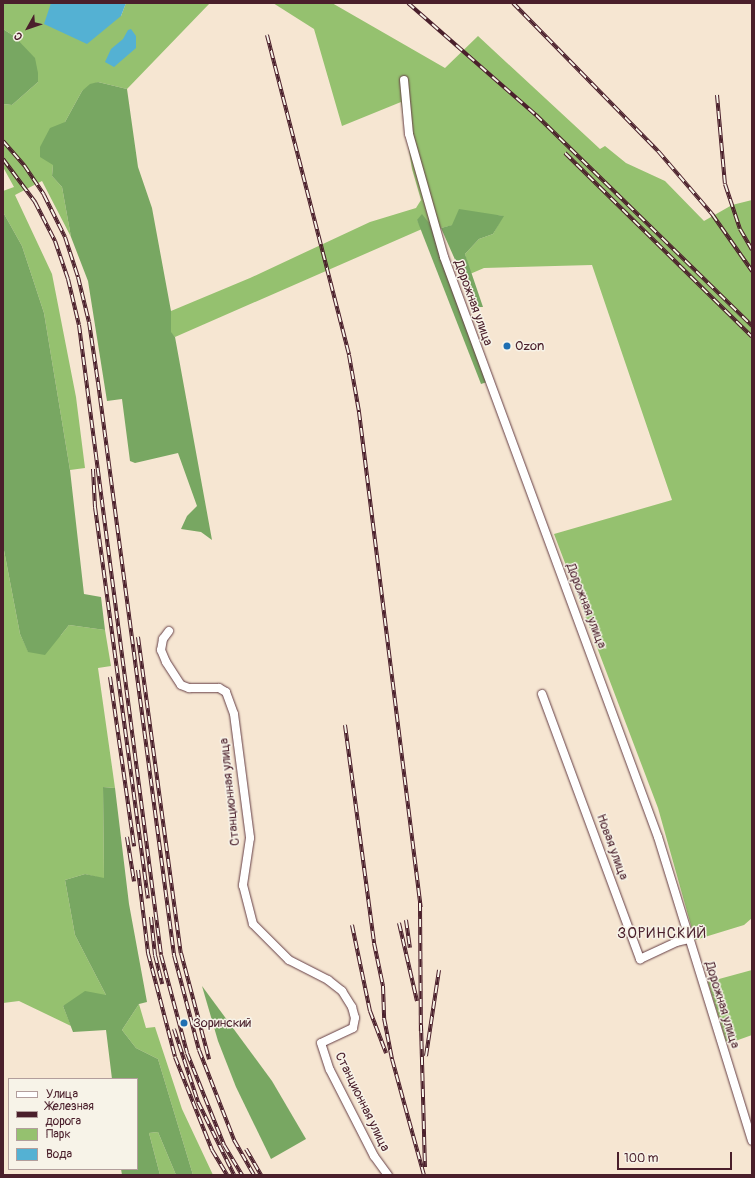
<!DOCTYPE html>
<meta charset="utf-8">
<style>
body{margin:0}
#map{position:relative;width:755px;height:1178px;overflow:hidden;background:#f6e6d2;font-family:Pangolin,sans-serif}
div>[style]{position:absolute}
.green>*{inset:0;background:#95c16f}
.forest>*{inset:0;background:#78a762}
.water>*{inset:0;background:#54b1d3}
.roads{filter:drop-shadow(0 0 1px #643d44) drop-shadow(0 0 1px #643d44)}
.minor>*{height:8px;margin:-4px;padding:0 4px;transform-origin:4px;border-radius:4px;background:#fff}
.rail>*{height:4px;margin-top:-2px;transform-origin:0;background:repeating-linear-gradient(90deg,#f7f3e8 0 8px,#4a1f2b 0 16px);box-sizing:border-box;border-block:1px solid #4a1f2b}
.dots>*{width:11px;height:11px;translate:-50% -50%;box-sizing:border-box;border:2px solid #f7f3e8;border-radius:50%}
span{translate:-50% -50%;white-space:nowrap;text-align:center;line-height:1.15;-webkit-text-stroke:3px #f7f3e8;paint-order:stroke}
.street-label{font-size:13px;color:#4a1f2b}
.poi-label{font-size:13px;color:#4a1f2b}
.left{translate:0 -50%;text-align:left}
.quarter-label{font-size:15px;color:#4a1f2b;letter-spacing:1px}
.frame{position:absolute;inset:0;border:4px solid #4a1f2b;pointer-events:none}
.legend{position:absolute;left:8px;top:1078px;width:130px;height:92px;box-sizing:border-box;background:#f7f3e8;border:1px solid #b29e9c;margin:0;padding:5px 7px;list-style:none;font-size:12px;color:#4a1f2b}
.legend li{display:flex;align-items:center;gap:8px;height:20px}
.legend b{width:20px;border:1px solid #b29e9c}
.north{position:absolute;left:8px;top:8px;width:40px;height:40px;-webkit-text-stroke:3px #f7f3e8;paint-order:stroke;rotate:230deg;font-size:11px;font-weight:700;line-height:16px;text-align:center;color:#4a1f2b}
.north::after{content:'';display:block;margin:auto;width:14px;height:18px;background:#4a1f2b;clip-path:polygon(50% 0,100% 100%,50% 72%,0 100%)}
.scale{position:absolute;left:617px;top:1152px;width:115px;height:18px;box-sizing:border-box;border:2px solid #4a1f2b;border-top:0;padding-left:5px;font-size:12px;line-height:14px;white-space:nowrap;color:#4a1f2b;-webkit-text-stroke:3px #f7f3e8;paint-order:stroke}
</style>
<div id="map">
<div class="green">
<i style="clip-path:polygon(3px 3px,51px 3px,121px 16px,126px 3px,210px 3px,127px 89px,98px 82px,82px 91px,65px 122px,53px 165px,52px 176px,62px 187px,71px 237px,42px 181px,15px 195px,52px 274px,76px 397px,85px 468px,70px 470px,44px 313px,22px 246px,3px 212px,3px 191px,14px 187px,3px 167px,3px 104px,12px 105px,38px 82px,14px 36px,3px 29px)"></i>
<i style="clip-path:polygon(273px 3px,332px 3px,445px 68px,478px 36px,600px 149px,605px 146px,626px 163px,665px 181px,704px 221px,732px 205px,752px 200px,752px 918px,744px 925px,695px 940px,658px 808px,554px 534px,672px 500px,592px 265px,484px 268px,470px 274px,465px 254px,479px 239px,493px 234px,503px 216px,494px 215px,441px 228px,417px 220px,422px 229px,175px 337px,170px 332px,171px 311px,250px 278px,370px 222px,416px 208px,421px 200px,412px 169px,401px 102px,342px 126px,314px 29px)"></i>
<i style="clip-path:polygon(3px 545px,20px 634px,28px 651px,61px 635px,69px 625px,105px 630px,111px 666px,98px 668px,115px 788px,103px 787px,104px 879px,85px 874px,65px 880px,75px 935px,106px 995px,63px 1006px,71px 1026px,19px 1001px,3px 1003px)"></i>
<i style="clip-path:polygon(752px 970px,752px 1035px,727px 1044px,708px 982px)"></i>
<i style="clip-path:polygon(139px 1004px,146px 1028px,155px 1027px,182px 1109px,213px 1175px,193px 1175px,158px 1059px,136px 1048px,122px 1030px)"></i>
<i style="clip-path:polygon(158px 1132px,176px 1175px,160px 1175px,149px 1133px)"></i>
</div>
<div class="forest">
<i style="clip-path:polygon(3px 29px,14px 36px,35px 58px,38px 73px,38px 82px,12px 105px,3px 104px)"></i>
<i style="clip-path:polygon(98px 82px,127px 89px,138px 167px,152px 208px,171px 311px,171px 332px,175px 337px,212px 540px,201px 532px,181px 529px,187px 516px,197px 506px,178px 453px,135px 463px,130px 461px,122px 399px,107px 401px,88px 281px,71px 237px,62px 187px,52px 176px,53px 165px,40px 157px,40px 147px,50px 128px,65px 122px,82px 91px,90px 84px)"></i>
<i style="clip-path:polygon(459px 209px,504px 216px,493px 234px,479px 239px,465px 254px,483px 307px,476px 307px,441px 228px,452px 225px)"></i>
<i style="clip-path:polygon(3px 212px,22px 246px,44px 313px,70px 470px,84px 594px,101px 597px,105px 630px,69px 625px,45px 655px,28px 652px,20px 634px,3px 545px)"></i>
<i style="clip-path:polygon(422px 214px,432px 227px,487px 382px,481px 384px,417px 220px)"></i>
<i style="clip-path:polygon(103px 787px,115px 788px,129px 904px,147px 1002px,139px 1004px,122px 1030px,136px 1048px,158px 1059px,193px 1175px,176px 1175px,158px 1132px,149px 1133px,160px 1175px,122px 1175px,121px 1169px,137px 1169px,137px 1079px,112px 1079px,106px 1030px,73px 1032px,63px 1006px,85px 991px,106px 995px,75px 935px,65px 880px,85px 874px,104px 878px)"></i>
<i style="clip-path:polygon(202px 986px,272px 1081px,306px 1139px,271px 1159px,236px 1087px,218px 1041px)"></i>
</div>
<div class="water">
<i style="clip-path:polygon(51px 3px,126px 3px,121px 16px,87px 44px,44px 24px)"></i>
<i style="clip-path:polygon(131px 29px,136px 36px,136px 48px,114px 67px,105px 62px,111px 49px,123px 39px,128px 30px)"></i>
</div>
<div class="roads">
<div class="minor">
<i style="left:404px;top:80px;width:54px;rotate:84.7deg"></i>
<i style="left:409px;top:134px;width:128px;rotate:74.1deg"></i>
<i style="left:444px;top:257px;width:618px;rotate:69.75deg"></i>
<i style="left:658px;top:837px;width:318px;rotate:72.8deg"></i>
<i style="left:169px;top:631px;width:10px;rotate:127deg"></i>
<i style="left:163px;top:639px;width:11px;rotate:100deg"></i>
<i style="left:161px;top:650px;width:13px;rotate:67deg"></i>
<i style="left:166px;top:662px;width:27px;rotate:57deg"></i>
<i style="left:181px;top:685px;width:9px;rotate:21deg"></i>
<i style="left:189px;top:688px;width:30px"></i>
<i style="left:219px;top:688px;width:8px;rotate:30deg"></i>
<i style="left:226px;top:692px;width:23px;rotate:70deg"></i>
<i style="left:234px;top:714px;width:125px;rotate:82.6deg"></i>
<i style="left:250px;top:838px;width:48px;rotate:98.5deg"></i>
<i style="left:243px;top:885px;width:40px;rotate:75.6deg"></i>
<i style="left:253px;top:924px;width:51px;rotate:45deg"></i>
<i style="left:289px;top:960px;width:44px;rotate:27.1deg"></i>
<i style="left:328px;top:980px;width:18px;rotate:38deg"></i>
<i style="left:342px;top:991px;width:19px;rotate:58deg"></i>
<i style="left:352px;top:1007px;width:11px;rotate:75deg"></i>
<i style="left:355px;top:1018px;width:10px;rotate:101deg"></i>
<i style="left:353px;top:1028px;width:35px;rotate:155deg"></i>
<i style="left:321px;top:1043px;width:28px;rotate:72deg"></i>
<i style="left:330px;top:1070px;width:97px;rotate:62.9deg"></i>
<i style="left:374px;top:1156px;width:24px;rotate:54deg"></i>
<i style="left:542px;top:694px;width:283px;rotate:69.7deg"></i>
<i style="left:640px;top:959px;width:40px;rotate:-25deg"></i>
<i style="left:676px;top:942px;width:13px;rotate:-13deg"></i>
</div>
</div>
<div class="rail">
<i style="left:408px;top:3px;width:170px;rotate:41.2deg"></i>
<i style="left:536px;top:115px;width:302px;rotate:44.3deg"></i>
<i style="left:513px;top:3px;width:207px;rotate:45.6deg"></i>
<i style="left:658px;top:151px;width:83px;rotate:49.4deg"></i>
<i style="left:712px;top:214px;width:70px;rotate:54.9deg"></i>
<i style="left:267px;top:35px;width:330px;rotate:75.6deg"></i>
<i style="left:349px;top:355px;width:58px;rotate:80deg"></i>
<i style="left:359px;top:412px;width:499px;rotate:82.9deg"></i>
<i style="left:717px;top:95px;width:89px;rotate:84.9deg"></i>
<i style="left:725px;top:184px;width:47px;rotate:71.6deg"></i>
<i style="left:740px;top:229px;width:24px;rotate:60deg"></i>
<i style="left:3px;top:141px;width:32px;rotate:49deg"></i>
<i style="left:24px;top:165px;width:36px;rotate:56deg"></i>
<i style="left:44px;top:195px;width:47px;rotate:63.4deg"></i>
<i style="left:65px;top:237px;width:42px;rotate:72deg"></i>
<i style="left:78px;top:277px;width:46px;rotate:76.3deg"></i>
<i style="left:89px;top:322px;width:61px;rotate:81.5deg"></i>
<i style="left:98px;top:382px;width:578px;rotate:82.44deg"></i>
<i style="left:174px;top:955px;width:98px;rotate:75.3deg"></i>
<i style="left:199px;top:1050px;width:97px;rotate:68.7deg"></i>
<i style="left:234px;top:1140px;width:40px;rotate:60.3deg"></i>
<i style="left:565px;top:153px;width:262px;rotate:44.5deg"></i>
<i style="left:3px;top:159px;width:54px;rotate:53.3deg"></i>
<i style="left:35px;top:202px;width:44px;rotate:62.9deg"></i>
<i style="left:55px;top:241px;width:40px;rotate:71.1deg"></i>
<i style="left:68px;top:279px;width:47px;rotate:76.6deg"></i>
<i style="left:79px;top:325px;width:635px;rotate:82.58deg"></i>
<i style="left:161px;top:955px;width:101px;rotate:75.1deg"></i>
<i style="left:187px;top:1053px;width:99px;rotate:68.1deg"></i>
<i style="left:224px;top:1145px;width:35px;rotate:59deg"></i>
<i style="left:93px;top:469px;width:38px;rotate:87deg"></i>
<i style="left:95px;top:507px;width:395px;rotate:82.3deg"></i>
<i style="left:138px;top:637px;width:319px;rotate:82.3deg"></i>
<i style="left:181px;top:953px;width:110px;rotate:75.2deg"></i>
<i style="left:110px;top:677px;width:171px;rotate:81.9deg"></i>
<i style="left:345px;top:725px;width:220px;rotate:82.4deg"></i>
<i style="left:374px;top:943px;width:44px;rotate:78.2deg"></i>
<i style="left:383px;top:986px;width:32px;rotate:88deg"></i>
<i style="left:384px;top:1018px;width:42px;rotate:79deg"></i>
<i style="left:392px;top:1059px;width:120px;rotate:74.6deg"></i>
<i style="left:127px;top:837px;width:45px;rotate:81deg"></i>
<i style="left:138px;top:870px;width:84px;rotate:83.1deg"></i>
<i style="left:148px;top:953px;width:107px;rotate:75.4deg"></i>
<i style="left:175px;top:1057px;width:100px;rotate:68.3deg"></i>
<i style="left:212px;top:1150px;width:29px;rotate:59deg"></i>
<i style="left:420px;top:903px;width:128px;rotate:89.6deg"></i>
<i style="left:151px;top:917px;width:38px;rotate:84deg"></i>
<i style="left:155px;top:955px;width:30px;rotate:76deg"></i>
<i style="left:406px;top:920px;width:28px;rotate:82deg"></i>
<i style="left:399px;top:923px;width:80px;rotate:77deg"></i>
<i style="left:352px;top:925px;width:88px;rotate:78.2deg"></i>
<i style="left:370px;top:1011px;width:45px;rotate:69.1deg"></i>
<i style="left:421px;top:1025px;width:142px;rotate:88.4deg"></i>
<i style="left:174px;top:1029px;width:77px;rotate:71.8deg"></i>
<i style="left:198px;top:1102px;width:81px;rotate:63.7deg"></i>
<i style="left:426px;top:1056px;width:87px;rotate:-81.4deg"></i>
<i style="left:246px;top:1149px;width:30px;rotate:60deg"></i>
</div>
<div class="dots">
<i style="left:507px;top:346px;background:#1f6fb2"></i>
<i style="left:184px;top:1023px;background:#1f6fb2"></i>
</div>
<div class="street-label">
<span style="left:473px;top:303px;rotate:70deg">Дорожная улица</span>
<span style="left:586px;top:606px;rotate:69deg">Дорожная улица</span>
<span style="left:230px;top:792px;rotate:-96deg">Станционная улица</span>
<span style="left:612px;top:847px;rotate:70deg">Новая улица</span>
<span style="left:722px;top:1005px;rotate:73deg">Дорожная улица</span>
<span style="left:362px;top:1102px;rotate:64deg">Станционная улица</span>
</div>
<div class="poi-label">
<span class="left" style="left:515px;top:346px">Ozon</span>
<span class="left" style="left:193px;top:1023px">Зоринский</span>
</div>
<div class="quarter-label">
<span style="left:662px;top:934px">ЗОРИНСКИЙ</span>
</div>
<div class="frame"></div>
<ul class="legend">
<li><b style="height:5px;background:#fff"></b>Улица</li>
<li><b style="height:5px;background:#4a1f2b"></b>Железная дорога</li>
<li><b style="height:11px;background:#95c16f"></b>Парк</li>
<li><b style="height:11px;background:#54b1d3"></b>Вода</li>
</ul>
<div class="north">С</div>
<div class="scale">100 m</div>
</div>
